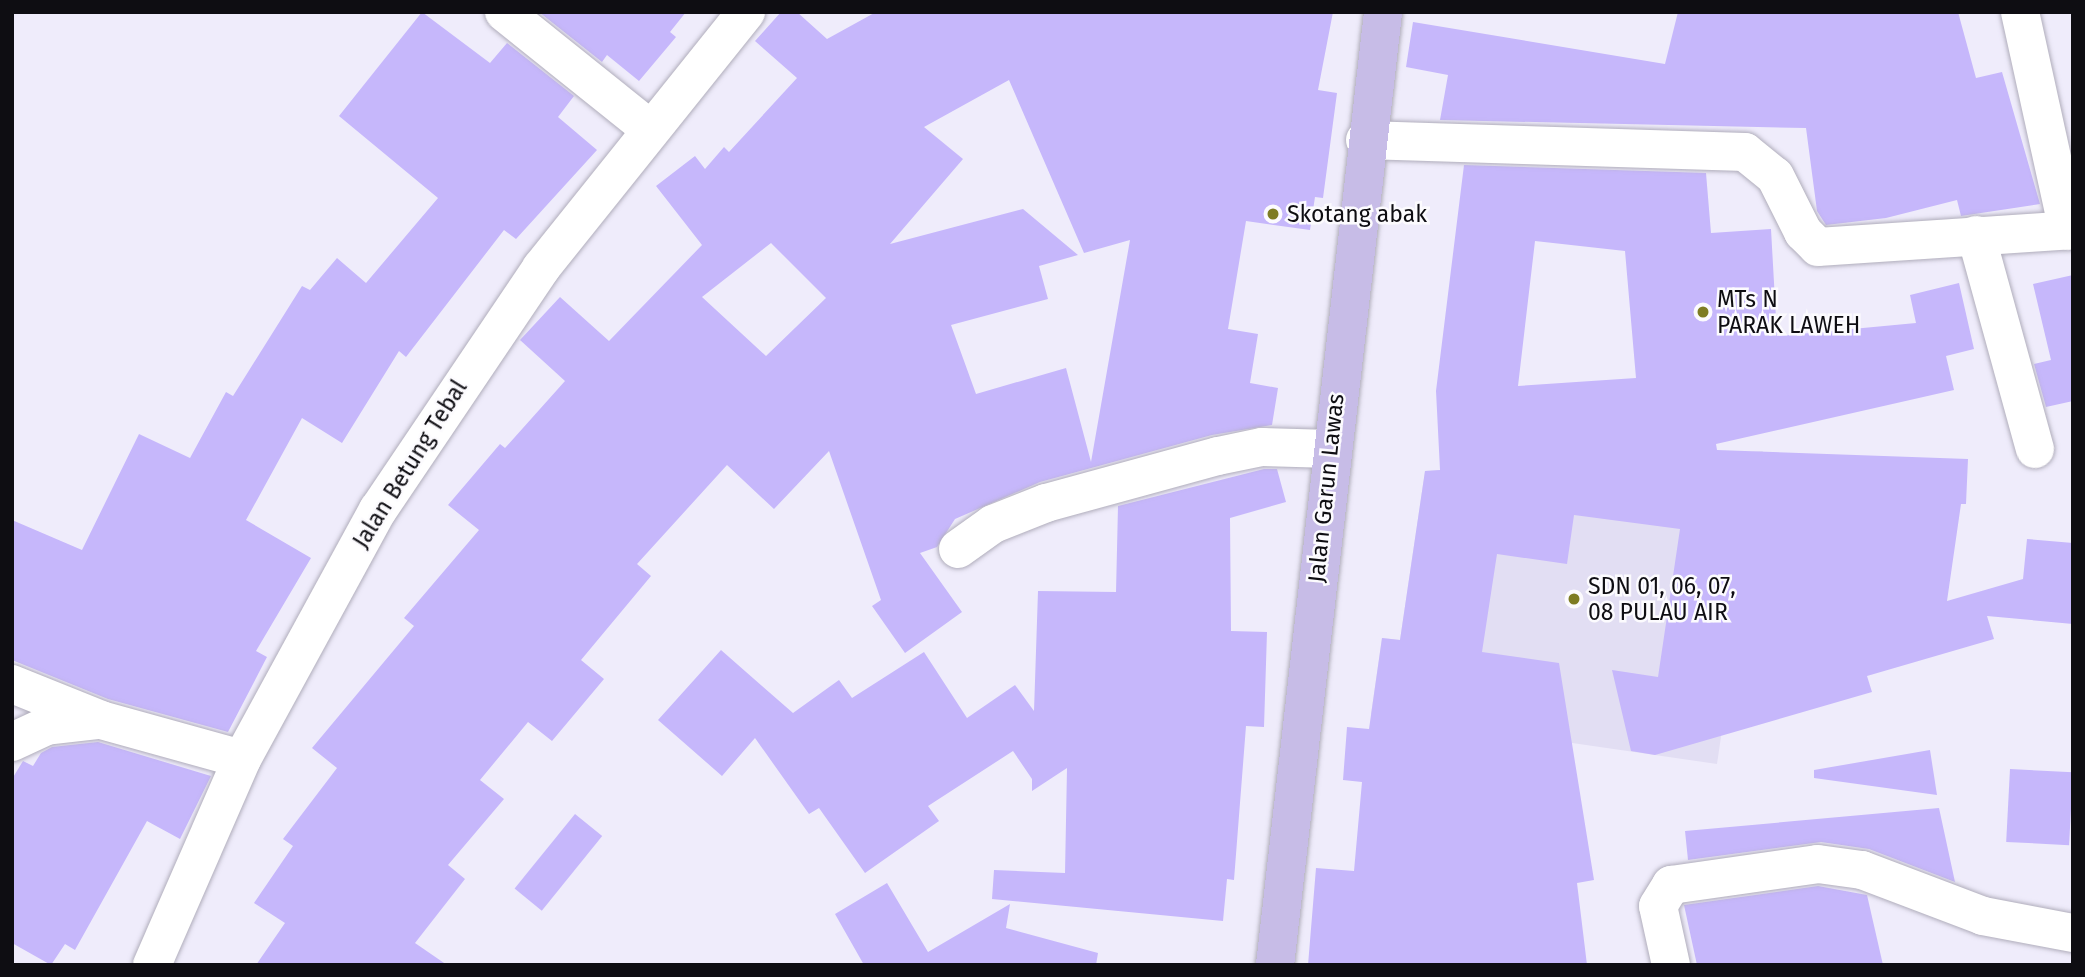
<!DOCTYPE html>
<style>
body{margin:0}
#map{position:relative;width:2085px;height:977px;overflow:hidden;background:#efecfb;font-family:"Fira Sans",sans-serif}
div>[style]{position:absolute}
.built>*{inset:0;background:#e2def3}
.building>*{inset:0;background:#c6b7fb;transform-origin:0 0}
.roads{filter:drop-shadow(0 0 2px #b0adbb) drop-shadow(0 0 2px #b0adbb)}
.minor>*{height:38px;margin:-19px;padding:0 19px;transform-origin:19px;border-radius:19px;background:#fff}
.major>*{height:38px;margin:-19px;padding:0 19px;transform-origin:19px;border-radius:19px;background:#c7bce7}
.dots>*{width:19px;height:19px;translate:-50% -50%;box-sizing:border-box;border:4px solid #fcfbfe;border-radius:50%}
span{translate:-50% -50%;white-space:nowrap;text-align:center;line-height:1.15;-webkit-text-stroke:5px #fcfbfe;paint-order:stroke}
.poi-label{font-size:23px;color:#0e0d12}
.left{translate:0 -50%;text-align:left}
.street-label{font-size:23px;color:#0e0d12}
.frame{position:absolute;inset:0;border:14px solid #0e0d12;pointer-events:none}
</style>
<div id="map">
<div class="built">
<i style="clip-path:polygon(1763px 451px,1717px 764px,1371px 714px,1382px 638px,1400px 640px,1425px 471px)"></i>
</div>
<div class="building">
<i style="clip-path:polygon(422px 12px,490px 63px,507px 43px,574px 96px,558px 117px,597px 150px,516px 239px,504px 230px,406px 357px,399px 351px,342px 443px,302px 418px,246px 520px,311px 558px,256px 651px,267px 657px,228px 732px,108px 699px,12px 660px,12px 520px,82px 550px,139px 434px,190px 458px,226px 392px,233px 396px,302px 286px,310px 290px,337px 258px,366px 283px,438px 198px,339px 116px)"></i>
<i style="clip-path:polygon(539px 12px,686px 12px,670px 32px,676px 37px,639px 81px,607px 55px,602px 62px)"></i>
<i style="clip-path:polygon(evenodd,781px 12px,797px 12px,827px 39px,876px 12px,1333px 12px,1318px 90px,1337px 93px,1323px 198px,1315px 197px,1310px 230px,1246px 221px,1228px 329px,1258px 334px,1250px 383px,1278px 388px,1272px 425px,1212px 435px,1040px 482px,955px 519px,937px 547px,920px 553px,962px 612px,905px 653px,872px 606px,881px 600px,829px 451px,774px 509px,727px 465px,637px 564px,651px 576px,581px 660px,604px 679px,552px 741px,528px 722px,480px 780px,504px 799px,448px 865px,465px 879px,415px 943px,447px 965px,256px 965px,285px 923px,254px 903px,293px 846px,283px 839px,337px 768px,312px 748px,414px 626px,404px 618px,479px 530px,448px 505px,500px 444px,505px 448px,565px 381px,520px 340px,560px 297px,609px 341px,702px 245px,656px 186px,695px 156px,705px 169px,724px 147px,729px 152px,797px 78px,755px 41px,781px 12px,1009px 80px,1084px 253px,1130px 240px,1091px 462px,1066px 368px,976px 394px,951px 325px,1048px 299px,1039px 266px,1078px 255px,1023px 209px,890px 244px,963px 159px,924px 127px,1009px 80px,781px 12px,771px 243px,826px 298px,766px 356px,702px 297px,771px 243px)"></i>
<i style="clip-path:polygon(1678px 12px,1958px 12px,1976px 78px,2002px 72px,2040px 204px,1961px 216px,1957px 200px,1886px 218px,1826px 225px,1817px 211px,1806px 128px,1440px 120px,1448px 75px,1406px 67px,1413px 22px,1665px 64px)"></i>
<i style="clip-path:polygon(evenodd,1464px 165px,1706px 173px,1711px 233px,1771px 229px,1777px 336px,1916px 323px,1910px 295px,1959px 283px,1974px 349px,1946px 356px,1954px 390px,1716px 444px,1717px 450px,1968px 459px,1966px 504px,1961px 504px,1947px 601px,2023px 579px,2027px 539px,2073px 543px,2073px 624px,1987px 616px,1994px 639px,1867px 676px,1872px 692px,1655px 755px,1631px 751px,1612px 670px,1658px 677px,1680px 529px,1574px 515px,1567px 564px,1497px 554px,1482px 652px,1559px 663px,1594px 880px,1577px 883px,1587px 965px,1308px 965px,1316px 868px,1354px 871px,1362px 782px,1343px 780px,1347px 727px,1369px 729px,1382px 638px,1400px 640px,1425px 471px,1440px 470px,1436px 391px,1464px 165px,1535px 241px,1625px 251px,1636px 378px,1518px 386px,1535px 241px)"></i>
<i style="clip-path:polygon(2073px 275px,2073px 401px,2046px 407px,2034px 364px,2051px 360px,2033px 284px)"></i>
<i style="clip-path:polygon(1264px 469px,1277px 469px,1286px 502px,1230px 518px,1231px 631px,1267px 632px,1264px 727px,1246px 726px,1234px 880px,1227px 879px,1223px 921px,992px 899px,994px 870px,1065px 873px,1067px 768px,1032px 791px,1032px 779px,1013px 751px,928px 806px,939px 821px,865px 873px,819px 808px,809px 814px,755px 738px,722px 776px,658px 720px,721px 650px,793px 713px,839px 680px,852px 698px,924px 652px,967px 718px,1015px 685px,1034px 711px,1038px 591px,1116px 592px,1118px 506px)"></i>
<i style="clip-path:polygon(98px 742px,211px 776px,180px 839px,147px 821px,75px 950px,65px 944px,51px 965px,12px 943px,12px 779px,23px 761px,33px 766px,41px 753px,52px 747px)"></i>
<i style="clip-path:polygon(1930px 750px,1937px 795px,1814px 778px,1814px 770px)"></i>
<i style="left:2010px;top:769px;width:63px;height:73px;rotate:3deg"></i>
<i style="clip-path:polygon(1939px 808px,1955px 882px,1869px 849px,1821px 842px,1688px 860px,1685px 831px)"></i>
<i style="left:575px;top:814px;width:35px;height:96px;rotate:39deg"></i>
<i style="clip-path:polygon(887px 883px,928px 952px,1010px 904px,1006px 928px,1098px 953px,1096px 965px,864px 965px,835px 914px)"></i>
<i style="clip-path:polygon(1818px 886px,1867px 895px,1883px 965px,1697px 965px,1684px 905px)"></i>
</div>
<div class="roads">
<div class="minor">
<i style="left:504px;top:12px;width:187px;rotate:38.7deg"></i>
<i style="left:2020px;top:12px;width:224px;rotate:77.6deg"></i>
<i style="left:1365px;top:140px;width:380px;rotate:1.8deg"></i>
<i style="left:1745px;top:152px;width:38px;rotate:39deg"></i>
<i style="left:1775px;top:176px;width:63px;rotate:63.4deg"></i>
<i style="left:1803px;top:232px;width:21px;rotate:45deg"></i>
<i style="left:1818px;top:247px;width:256px;rotate:-3.8deg"></i>
<i style="left:1976px;top:235px;width:222px;rotate:74.6deg"></i>
<i style="left:958px;top:549px;width:43px;rotate:-35.5deg"></i>
<i style="left:993px;top:524px;width:57px;rotate:-21.6deg"></i>
<i style="left:1046px;top:503px;width:178px;rotate:-15.3deg"></i>
<i style="left:1218px;top:456px;width:45px;rotate:-11.6deg"></i>
<i style="left:1262px;top:447px;width:69px;rotate:1.7deg"></i>
<i style="left:12px;top:684px;width:96px;rotate:22deg"></i>
<i style="left:101px;top:720px;width:146px;rotate:15.5deg"></i>
<i style="left:12px;top:742px;width:38px;rotate:-25deg"></i>
<i style="left:46px;top:726px;width:51px;rotate:-6.7deg"></i>
<i style="left:152px;top:965px;width:225px;rotate:-66.4deg"></i>
<i style="left:242px;top:759px;width:284px;rotate:-61.4deg"></i>
<i style="left:378px;top:510px;width:292px;rotate:-56deg"></i>
<i style="left:541px;top:268px;width:328px;rotate:-51.3deg"></i>
<i style="left:1671px;top:965px;width:60px;rotate:-102.4deg"></i>
<i style="left:1658px;top:906px;width:25px;rotate:-58deg"></i>
<i style="left:1671px;top:885px;width:148px;rotate:-8.1deg"></i>
<i style="left:1818px;top:864px;width:44px;rotate:7.8deg"></i>
<i style="left:1862px;top:870px;width:129px;rotate:20.8deg"></i>
<i style="left:1983px;top:916px;width:92px;rotate:10.7deg"></i>
</div>
<div class="major">
<i style="left:1275px;top:965px;width:959px;rotate:-83.53deg"></i>
</div>
</div>
<div class="dots">
<i style="left:1273px;top:214px;background:#7e7c23"></i>
<i style="left:1703px;top:312px;background:#7e7c23"></i>
<i style="left:1574px;top:599px;background:#7e7c23"></i>
</div>
<div class="poi-label">
<span class="left" style="left:1287px;top:214px">Skotang abak</span>
<span class="left" style="left:1717px;top:312px">MTs N<br>PARAK LAWEH</span>
<span class="left" style="left:1588px;top:599px">SDN 01, 06, 07,<br>08 PULAU AIR</span>
</div>
<div class="street-label">
<span style="left:410px;top:464px;rotate:-58deg">Jalan Betung Tebal</span>
<span style="left:1326px;top:488px;rotate:-84deg">Jalan Garun Lawas</span>
</div>
<div class="frame"></div>
</div>
